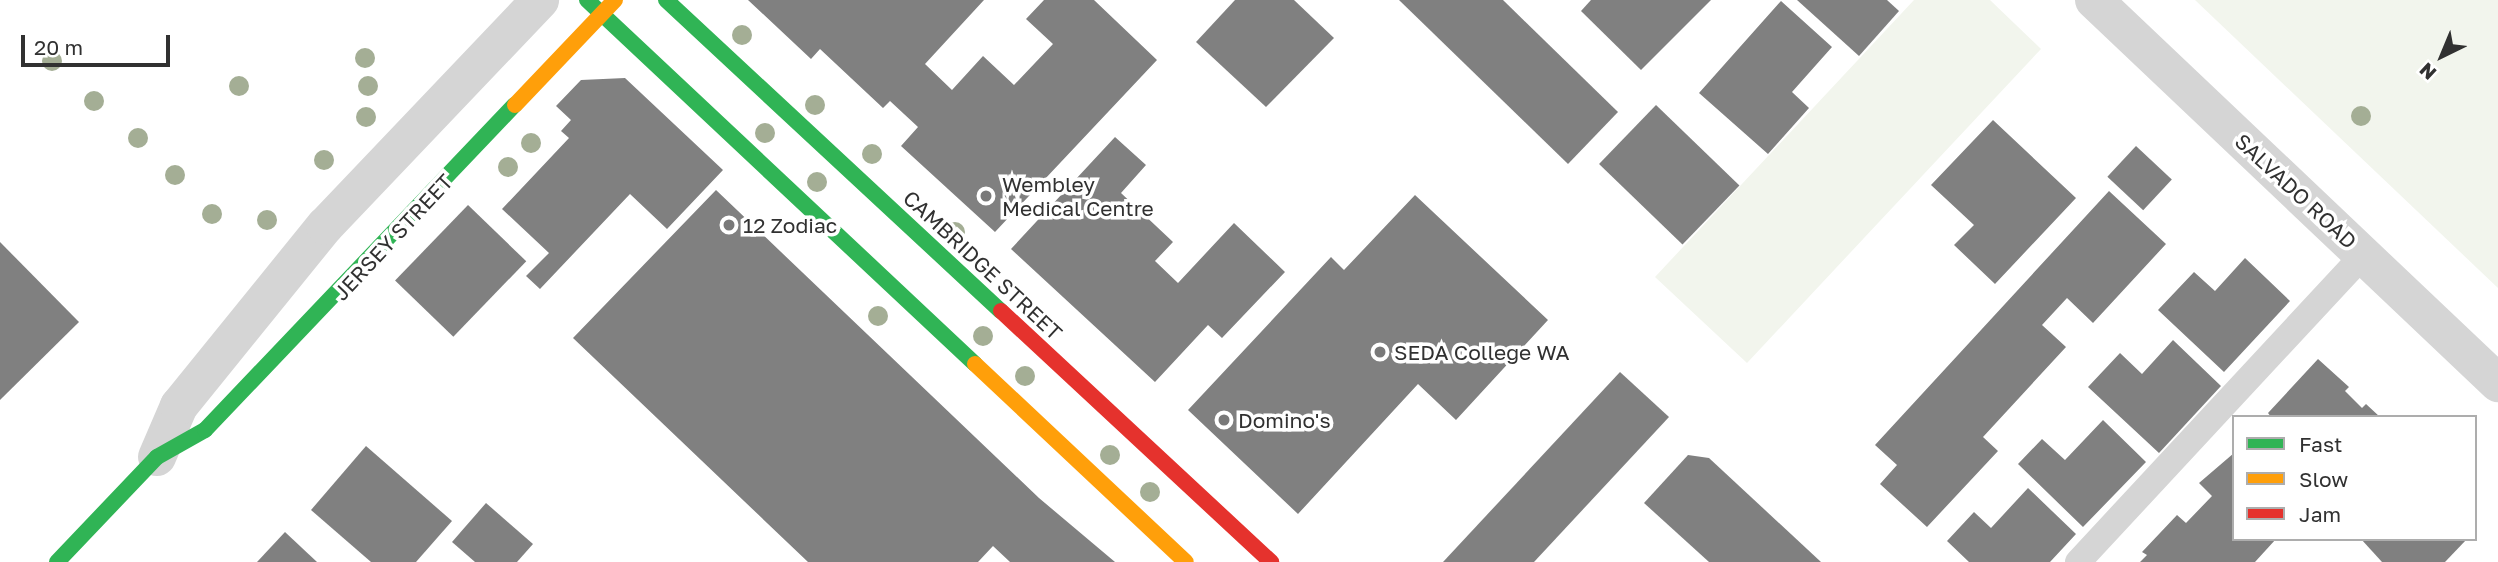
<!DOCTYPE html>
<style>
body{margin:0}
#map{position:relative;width:2498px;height:562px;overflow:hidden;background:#fff;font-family:"Golos Text",sans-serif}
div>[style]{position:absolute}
.green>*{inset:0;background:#f2f5ed}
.building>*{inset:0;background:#808080;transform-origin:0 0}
.lane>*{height:26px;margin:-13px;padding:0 13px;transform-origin:13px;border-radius:13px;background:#d5d5d5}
.street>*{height:38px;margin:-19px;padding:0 19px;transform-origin:19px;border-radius:19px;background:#d5d5d5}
.fast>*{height:16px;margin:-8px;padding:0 8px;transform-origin:8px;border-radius:8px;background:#30b455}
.slow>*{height:16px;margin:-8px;padding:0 8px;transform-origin:8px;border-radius:8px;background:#ff9f0a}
.jam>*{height:16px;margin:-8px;padding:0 8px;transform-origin:8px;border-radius:8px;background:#e5322d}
.trees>*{width:20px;height:20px;margin:-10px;border-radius:50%;background:#a4ae95}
.dots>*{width:19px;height:19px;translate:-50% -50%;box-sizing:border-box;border:4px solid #fff;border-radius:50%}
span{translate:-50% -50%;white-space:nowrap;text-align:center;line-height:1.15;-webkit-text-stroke:7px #fff;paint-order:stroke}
.poi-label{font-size:21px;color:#313131}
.left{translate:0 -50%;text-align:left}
.street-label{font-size:21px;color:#313131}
.legend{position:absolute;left:2232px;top:415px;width:245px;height:126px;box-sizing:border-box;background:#fff;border:2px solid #adadad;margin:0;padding:9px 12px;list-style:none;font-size:21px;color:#313131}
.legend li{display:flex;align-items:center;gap:14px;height:35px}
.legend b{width:35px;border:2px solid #adadad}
.north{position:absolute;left:2407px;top:21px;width:70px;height:70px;-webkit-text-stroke:5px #fff;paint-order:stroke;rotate:223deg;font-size:19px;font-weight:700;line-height:28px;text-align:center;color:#313131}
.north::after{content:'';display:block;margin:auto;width:24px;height:32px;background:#313131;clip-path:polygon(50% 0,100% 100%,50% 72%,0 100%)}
.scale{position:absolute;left:21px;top:35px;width:149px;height:32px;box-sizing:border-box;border:4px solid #313131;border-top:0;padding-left:9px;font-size:21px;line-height:24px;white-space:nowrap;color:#313131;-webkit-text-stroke:5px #fff;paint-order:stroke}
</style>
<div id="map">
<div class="green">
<i style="clip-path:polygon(1914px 0,1990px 0,2041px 49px,1747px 363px,1655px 277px)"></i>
<i style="clip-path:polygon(2195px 0,2498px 0,2498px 288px)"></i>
</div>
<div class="building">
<i style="clip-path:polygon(748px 0,984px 0,925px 64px,952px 90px,983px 56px,1014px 85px,1053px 44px,1026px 19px,1044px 0,1094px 0,1157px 60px,995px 232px,901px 146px,918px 127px,890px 101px,883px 108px,820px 49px,811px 59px)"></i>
<i style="clip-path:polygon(1235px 0,1294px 0,1334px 38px,1266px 107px,1196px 42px)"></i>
<i style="clip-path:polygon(1399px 0,1503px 0,1618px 112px,1568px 164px)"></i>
<i style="clip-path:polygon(1591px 0,1711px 0,1641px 70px,1581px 11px)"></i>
<i style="clip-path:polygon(1797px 0,1887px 0,1899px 11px,1859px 56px)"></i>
<i style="clip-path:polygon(1781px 1px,1832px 47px,1792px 92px,1809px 108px,1768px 154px,1699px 93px)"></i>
<i style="clip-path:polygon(625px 78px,723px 170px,667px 229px,630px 194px,540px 289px,526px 276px,549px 253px,502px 209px,569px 138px,561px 131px,571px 120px,556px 106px,581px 80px)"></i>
<i style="left:1656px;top:105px;width:116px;height:82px;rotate:44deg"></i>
<i style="clip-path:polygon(1993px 120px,2076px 198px,1995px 284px,1954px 245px,1974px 225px,1931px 185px)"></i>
<i style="clip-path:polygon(1115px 137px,1146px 165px,1121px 193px,1173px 242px,1155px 261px,1178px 283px,1234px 223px,1285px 272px,1222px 338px,1208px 325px,1155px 382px,1011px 249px)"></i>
<i style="left:2136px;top:146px;width:49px;height:42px;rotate:43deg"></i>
<i style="clip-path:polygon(716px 190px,1039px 498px,1115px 562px,1010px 562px,993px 546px,978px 562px,808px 562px,573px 338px)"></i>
<i style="clip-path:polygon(2109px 191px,2166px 244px,2093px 323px,2067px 298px,2042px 325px,2066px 347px,1983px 437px,1998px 451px,1927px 527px,1880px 484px,1897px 465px,1875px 445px)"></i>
<i style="clip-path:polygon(1415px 195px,1548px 320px,1456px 420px,1418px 384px,1298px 514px,1188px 410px,1331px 257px,1344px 270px)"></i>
<i style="left:468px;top:205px;width:81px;height:105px;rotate:44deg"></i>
<i style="clip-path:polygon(0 242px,79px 322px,0 400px)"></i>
<i style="clip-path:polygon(2245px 258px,2290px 301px,2224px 372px,2158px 310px,2194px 272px,2215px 291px)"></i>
<i style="clip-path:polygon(2173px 340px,2221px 386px,2159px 453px,2088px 387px,2120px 353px,2142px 374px)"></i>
<i style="clip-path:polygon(2318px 359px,2349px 387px,2345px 391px,2362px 408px,2366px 404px,2380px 417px,2271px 417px,2268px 413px)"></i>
<i style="clip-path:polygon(1620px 372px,1669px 417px,1534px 562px,1443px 562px)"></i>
<i style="clip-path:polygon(2103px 420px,2146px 462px,2083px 527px,2018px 464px,2042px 439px,2065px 460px)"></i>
<i style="clip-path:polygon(366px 446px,452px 521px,416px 562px,371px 562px,311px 510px)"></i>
<i style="clip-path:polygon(2234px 453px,2234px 539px,2276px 539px,2255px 562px,2140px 562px,2147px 555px,2142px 552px,2177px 515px,2186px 523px,2212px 496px,2199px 483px)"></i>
<i style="clip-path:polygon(1688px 455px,1709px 458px,1821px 562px,1709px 562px,1644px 503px)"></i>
<i style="clip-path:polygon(2028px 488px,2076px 534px,2050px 562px,1969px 562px,1947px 541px,1974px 512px,1991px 528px)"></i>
<i style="clip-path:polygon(486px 503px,533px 544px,517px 562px,475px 562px,452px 542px)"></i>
<i style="clip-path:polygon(285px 532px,317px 562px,257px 562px)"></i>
<i style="clip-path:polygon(2361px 539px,2467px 539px,2445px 562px,2382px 562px)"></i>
</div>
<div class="lane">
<i style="left:2078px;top:562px;width:419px;rotate:-47.1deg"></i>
</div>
<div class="street">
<i style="left:2094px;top:0;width:557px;rotate:43.47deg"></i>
<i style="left:157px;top:457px;width:56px;rotate:-66.7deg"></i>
<i style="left:179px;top:406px;width:232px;rotate:-51deg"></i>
<i style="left:325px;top:226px;width:312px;rotate:-46.4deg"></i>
</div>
<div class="fast">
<i style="left:587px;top:0;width:532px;rotate:43.17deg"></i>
<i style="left:666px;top:0;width:457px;rotate:42.9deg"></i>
<i style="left:57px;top:562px;width:145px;rotate:-46.4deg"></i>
<i style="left:157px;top:457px;width:55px;rotate:-29.4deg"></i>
<i style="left:205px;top:430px;width:449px;rotate:-46.4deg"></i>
</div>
<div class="slow">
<i style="left:515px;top:105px;width:145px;rotate:-46.4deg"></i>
<i style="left:975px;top:364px;width:289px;rotate:43.2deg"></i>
</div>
<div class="jam">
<i style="left:1001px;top:311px;width:369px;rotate:42.9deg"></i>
</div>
<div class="trees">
<i style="left:742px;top:35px"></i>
<i style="left:365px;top:58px"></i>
<i style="left:52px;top:61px"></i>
<i style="left:239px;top:86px"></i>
<i style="left:368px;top:86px"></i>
<i style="left:94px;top:101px"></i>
<i style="left:815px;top:105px"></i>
<i style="left:2361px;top:116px"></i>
<i style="left:366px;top:117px"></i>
<i style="left:765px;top:133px"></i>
<i style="left:138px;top:138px"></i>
<i style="left:531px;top:143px"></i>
<i style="left:872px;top:154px"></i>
<i style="left:324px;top:160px"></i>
<i style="left:508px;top:167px"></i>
<i style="left:175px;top:175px"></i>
<i style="left:817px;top:182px"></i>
<i style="left:212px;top:214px"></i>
<i style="left:267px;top:220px"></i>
<i style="left:955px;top:232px"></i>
<i style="left:878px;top:316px"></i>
<i style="left:983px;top:336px"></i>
<i style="left:1025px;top:376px"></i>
<i style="left:1110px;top:455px"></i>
<i style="left:1150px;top:492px"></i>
</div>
<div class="dots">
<i style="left:986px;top:196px;background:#797979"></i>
<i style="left:729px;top:225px;background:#797979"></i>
<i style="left:1380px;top:352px;background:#797979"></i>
<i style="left:1224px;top:420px;background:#797979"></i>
</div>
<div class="poi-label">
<span class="left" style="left:1002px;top:196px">Wembley<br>Medical Centre</span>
<span class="left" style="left:743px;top:225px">12 Zodiac</span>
<span class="left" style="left:1394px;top:352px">SEDA College WA</span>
<span class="left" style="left:1238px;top:420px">Domino's</span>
</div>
<div class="street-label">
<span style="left:2296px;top:191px;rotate:43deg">SALVADO ROAD</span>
<span style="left:393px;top:237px;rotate:-47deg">JERSEY STREET</span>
<span style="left:983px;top:265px;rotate:43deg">CAMBRIDGE STREET</span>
</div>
<ul class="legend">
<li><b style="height:9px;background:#30b455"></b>Fast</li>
<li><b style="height:9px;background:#ff9f0a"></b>Slow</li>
<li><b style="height:9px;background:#e5322d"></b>Jam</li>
</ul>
<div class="north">N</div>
<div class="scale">20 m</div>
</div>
